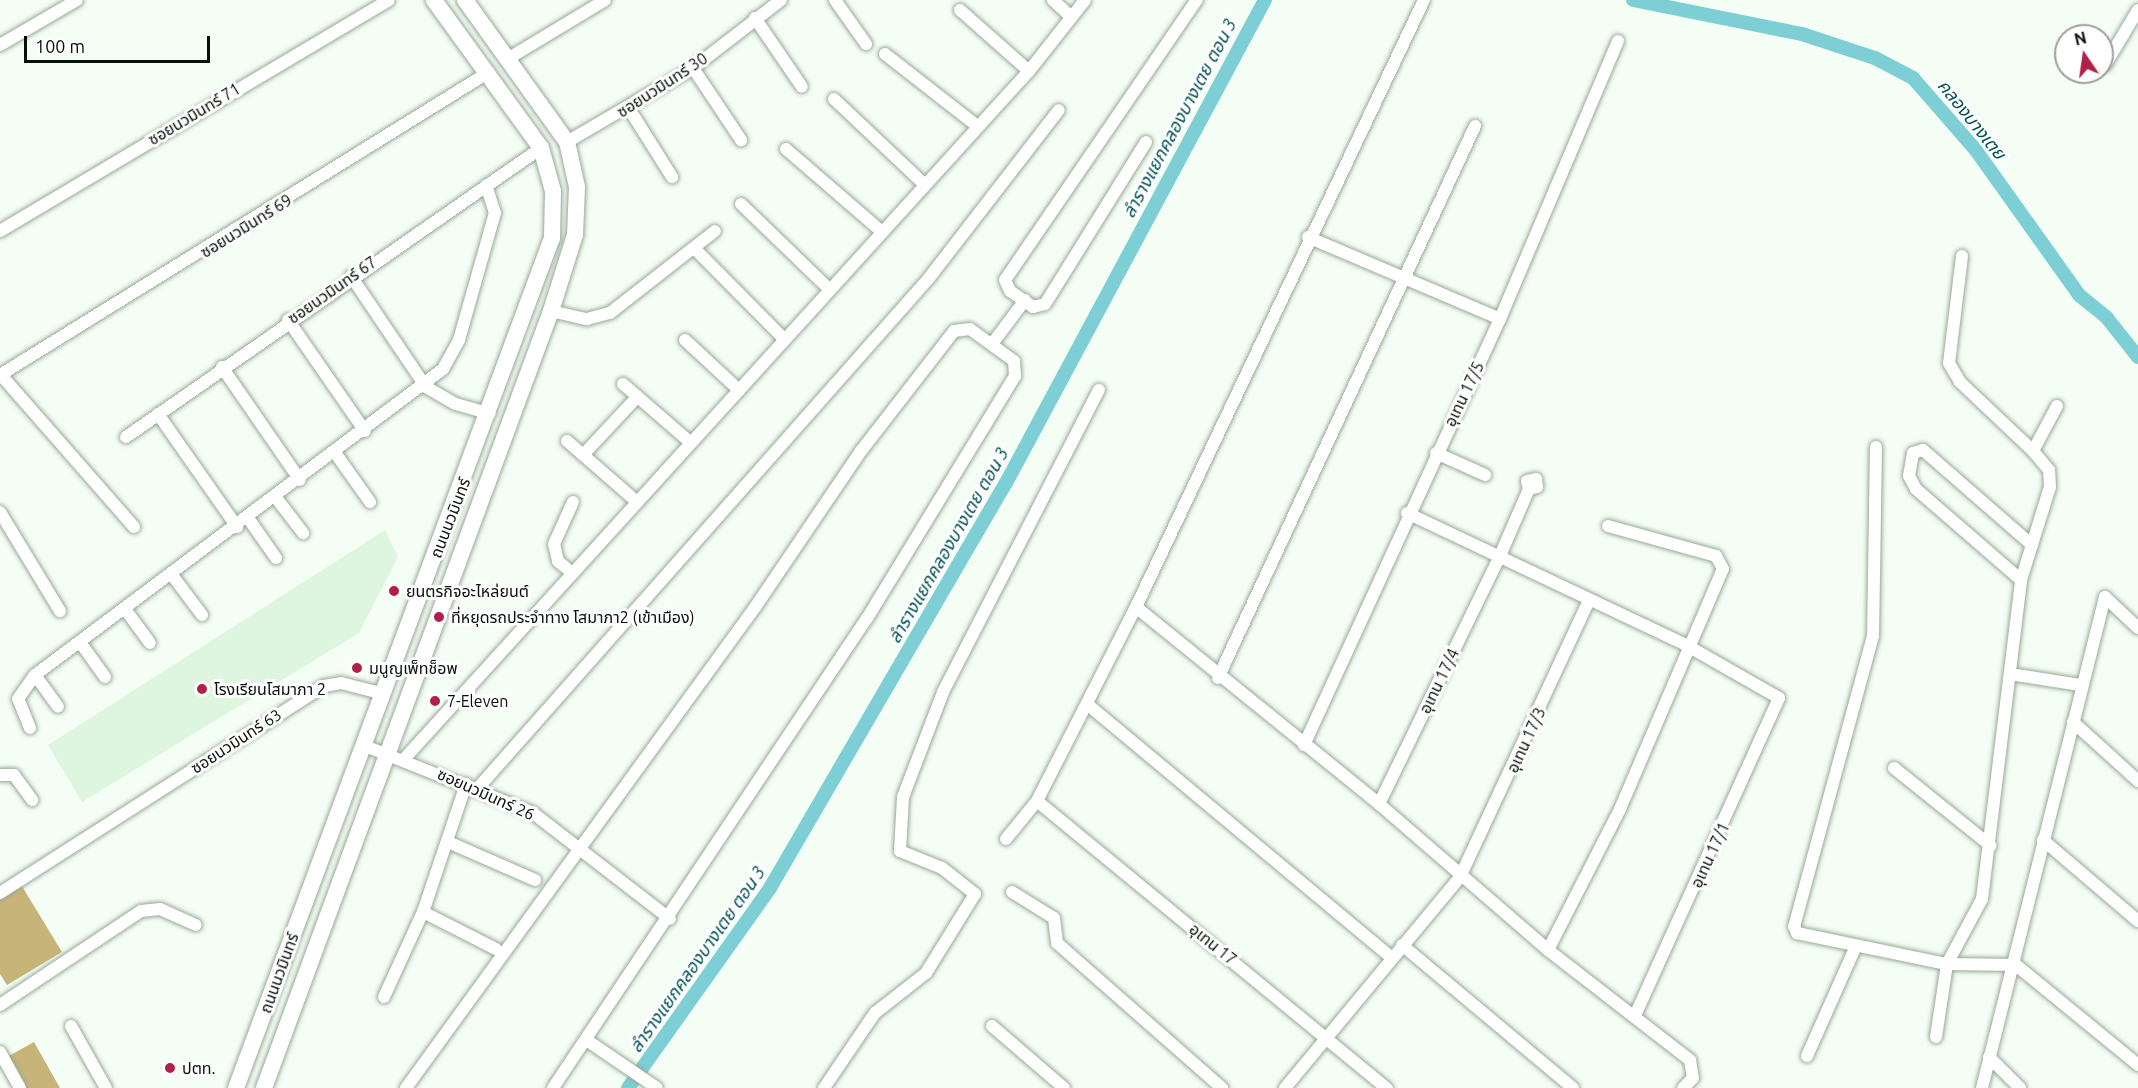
<!DOCTYPE html>
<meta charset="utf-8">
<style>
body{margin:0}
#map{position:relative;width:2138px;height:1088px;overflow:hidden;background:#f4fef4;font-family:Ubuntu,"Noto Sans Thai",sans-serif}
div>[style]{position:absolute}
.built>*{inset:0;background:#def6e0}
.forest>*{inset:0;background:#c7b479}
.canal>*{height:14px;margin:-7px;padding:0 7px;transform-origin:7px;border-radius:7px;background:#7dcfd5}
.roads{filter:drop-shadow(0 0 2px #98a898) drop-shadow(0 0 2px #98a898)}
.street>*{height:12px;margin:-6px;padding:0 6px;transform-origin:6px;border-radius:6px;background:#fff}
.secondary>*{height:16px;margin:-8px;padding:0 8px;transform-origin:8px;border-radius:8px;background:#fff}
.dots>*{width:16px;height:16px;translate:-50% -50%;box-sizing:border-box;border:3px solid #fff;border-radius:50%}
span{translate:-50% -50%;white-space:nowrap;text-align:center;line-height:1.15;-webkit-text-stroke:6px #fff;paint-order:stroke}
.street-label{font-size:16px;color:#090f0a}
.poi-label{font-size:16px;color:#090f0a}
.left{translate:0 -50%;text-align:left}
.water-label{font-size:18px;color:#025155;font-style:italic}
.north{position:absolute;left:2054px;top:24px;width:60px;height:60px;box-sizing:border-box;background:#fff;border:2px solid #9d9f9d;border-radius:50%;rotate:347deg;font-size:16px;font-weight:700;line-height:24px;text-align:center;color:#090f0a}
.north::after{content:'';display:block;margin:auto;width:21px;height:27px;background:#b2204a;clip-path:polygon(50% 0,100% 100%,50% 72%,0 100%)}
.scale{position:absolute;left:24px;top:36px;width:186px;height:27px;box-sizing:border-box;border:3px solid #090f0a;border-top:0;padding-left:8px;font-size:18px;line-height:21px;white-space:nowrap;color:#090f0a;-webkit-text-stroke:4px #fff;paint-order:stroke}
</style>
<div id="map">
<div class="built">
<i style="clip-path:polygon(385px 530px,398px 557px,359px 633px,82px 802px,48px 745px)"></i>
</div>
<div class="forest">
<i style="clip-path:polygon(20px 883px,62px 952px,7px 985px,0 974px,0 895px)"></i>
<i style="clip-path:polygon(34px 1042px,60px 1088px,24px 1088px,7px 1057px)"></i>
</div>
<div class="canal">
<i style="left:1633px;top:0;width:172px;rotate:11.4deg"></i>
<i style="left:1802px;top:34px;width:77px;rotate:18.2deg"></i>
<i style="left:1875px;top:58px;width:43px;rotate:27.8deg"></i>
<i style="left:1913px;top:78px;width:94px;rotate:48.9deg"></i>
<i style="left:1975px;top:149px;width:179px;rotate:54.5deg"></i>
<i style="left:2079px;top:295px;width:36px;rotate:39deg"></i>
<i style="left:2107px;top:318px;width:50px;rotate:51.5deg"></i>
<i style="left:628px;top:1088px;width:245px;rotate:-54.6deg"></i>
<i style="left:770px;top:888px;width:469px;rotate:-59.8deg"></i>
<i style="left:1006px;top:483px;width:548px;rotate:-61.8deg"></i>
</div>
<div class="roads">
<div class="street">
<i style="left:835px;top:0;width:54px;rotate:54.8deg"></i>
<i style="left:1053px;top:0;width:25px;rotate:43deg"></i>
<i style="left:960px;top:10px;width:92px;rotate:41.5deg"></i>
<i style="left:755px;top:18px;width:83px;rotate:55.7deg"></i>
<i style="left:0;top:45px;width:89px;rotate:-30.3deg"></i>
<i style="left:885px;top:54px;width:117px;rotate:38deg"></i>
<i style="left:509px;top:58px;width:112px;rotate:-31.1deg"></i>
<i style="left:2105px;top:65px;width:64px;rotate:-59deg"></i>
<i style="left:693px;top:68px;width:87px;rotate:56.3deg"></i>
<i style="left:834px;top:99px;width:124px;rotate:43.4deg"></i>
<i style="left:628px;top:107px;width:83px;rotate:57.8deg"></i>
<i style="left:567px;top:142px;width:146px;rotate:-30.4deg"></i>
<i style="left:693px;top:68px;width:111px;rotate:-37.7deg"></i>
<i style="left:1146px;top:142px;width:191px;rotate:121.9deg"></i>
<i style="left:1045px;top:304px;width:12px;rotate:166deg"></i>
<i style="left:1033px;top:307px;width:28px;rotate:-145deg"></i>
<i style="left:1010px;top:291px;width:12px;rotate:-114deg"></i>
<i style="left:1005px;top:280px;width:340px;rotate:-55.6deg"></i>
<i style="left:786px;top:149px;width:127px;rotate:40.8deg"></i>
<i style="left:741px;top:204px;width:121px;rotate:44deg"></i>
<i style="left:0;top:231px;width:452px;rotate:-30.7deg"></i>
<i style="left:1308px;top:237px;width:209px;rotate:23.1deg"></i>
<i style="left:696px;top:250px;width:125px;rotate:45.3deg"></i>
<i style="left:1962px;top:256px;width:108px;rotate:96.9deg"></i>
<i style="left:1949px;top:363px;width:22px;rotate:60deg"></i>
<i style="left:1960px;top:382px;width:100px;rotate:43.4deg"></i>
<i style="left:351px;top:276px;width:134px;rotate:56deg"></i>
<i style="left:426px;top:387px;width:34px;rotate:30deg"></i>
<i style="left:456px;top:404px;width:35px;rotate:16deg"></i>
<i style="left:551px;top:311px;width:37px;rotate:13deg"></i>
<i style="left:587px;top:319px;width:24px;rotate:-15deg"></i>
<i style="left:610px;top:313px;width:133px;rotate:-38deg"></i>
<i style="left:288px;top:320px;width:135px;rotate:55.3deg"></i>
<i style="left:685px;top:340px;width:74px;rotate:42.8deg"></i>
<i style="left:992px;top:344px;width:55px;rotate:-53.1deg"></i>
<i style="left:222px;top:367px;width:137px;rotate:55.4deg"></i>
<i style="left:0;top:375px;width:575px;rotate:-31.78deg"></i>
<i style="left:1px;top:375px;width:202px;rotate:48.8deg"></i>
<i style="left:623px;top:384px;width:90px;rotate:40.9deg"></i>
<i style="left:158px;top:414px;width:138px;rotate:55deg"></i>
<i style="left:126px;top:437px;width:506px;rotate:-34.85deg"></i>
<i style="left:567px;top:441px;width:91px;rotate:41deg"></i>
<i style="left:1876px;top:447px;width:189px;rotate:90.9deg"></i>
<i style="left:1873px;top:636px;width:301px;rotate:105.2deg"></i>
<i style="left:1794px;top:926px;width:8px;rotate:67deg"></i>
<i style="left:1797px;top:933px;width:153px;rotate:11.7deg"></i>
<i style="left:1947px;top:964px;width:69px;rotate:0.8deg"></i>
<i style="left:2016px;top:965px;width:158px;rotate:39.3deg"></i>
<i style="left:1436px;top:453px;width:54px;rotate:24.2deg"></i>
<i style="left:336px;top:454px;width:59px;rotate:54.7deg"></i>
<i style="left:583px;top:455px;width:79px;rotate:-47deg"></i>
<i style="left:277px;top:499px;width:43px;rotate:52.6deg"></i>
<i style="left:0;top:512px;width:116px;rotate:58.8deg"></i>
<i style="left:1407px;top:513px;width:309px;rotate:25.3deg"></i>
<i style="left:1686px;top:645px;width:107px;rotate:29.7deg"></i>
<i style="left:1779px;top:698px;width:350px;rotate:114.4deg"></i>
<i style="left:248px;top:518px;width:49px;rotate:55deg"></i>
<i style="left:571px;top:572px;width:17px;rotate:-140deg"></i>
<i style="left:558px;top:561px;width:17px;rotate:-103deg"></i>
<i style="left:554px;top:544px;width:46px;rotate:-65.7deg"></i>
<i style="left:172px;top:575px;width:50px;rotate:53.1deg"></i>
<i style="left:2021px;top:580px;width:139px;rotate:-139.1deg"></i>
<i style="left:1916px;top:489px;width:15px;rotate:-118deg"></i>
<i style="left:1909px;top:476px;width:23px;rotate:-80deg"></i>
<i style="left:1913px;top:453px;width:10px;rotate:-17deg"></i>
<i style="left:1923px;top:450px;width:145px;rotate:41.1deg"></i>
<i style="left:1136px;top:607px;width:313px;rotate:39deg"></i>
<i style="left:1379px;top:804px;width:223px;rotate:40.8deg"></i>
<i style="left:1548px;top:950px;width:180px;rotate:37.8deg"></i>
<i style="left:1690px;top:1060px;width:18px;rotate:81deg"></i>
<i style="left:1693px;top:1078px;width:14px;rotate:135deg"></i>
<i style="left:125px;top:609px;width:42px;rotate:53.7deg"></i>
<i style="left:80px;top:642px;width:43px;rotate:54.5deg"></i>
<i style="left:2010px;top:674px;width:71px;rotate:8.9deg"></i>
<i style="left:35px;top:675px;width:39px;rotate:54deg"></i>
<i style="left:1218px;top:678px;width:609px;rotate:-65.03deg"></i>
<i style="left:1087px;top:704px;width:397px;rotate:39.8deg"></i>
<i style="left:2073px;top:722px;width:88px;rotate:42.2deg"></i>
<i style="left:30px;top:728px;width:31px;rotate:-112deg"></i>
<i style="left:18px;top:699px;width:29px;rotate:-55deg"></i>
<i style="left:35px;top:675px;width:510px;rotate:-36.87deg"></i>
<i style="left:443px;top:369px;width:33px;rotate:-61deg"></i>
<i style="left:459px;top:340px;width:132px;rotate:-74.2deg"></i>
<i style="left:495px;top:213px;width:29px;rotate:-108deg"></i>
<i style="left:1304px;top:745px;width:469px;rotate:-65.3deg"></i>
<i style="left:1500px;top:319px;width:302px;rotate:-67deg"></i>
<i style="left:365px;top:746px;width:181px;rotate:21.7deg"></i>
<i style="left:533px;top:813px;width:173px;rotate:37.7deg"></i>
<i style="left:405px;top:758px;width:928px;rotate:-47.75deg"></i>
<i style="left:1029px;top:71px;width:90px;rotate:-51.7deg"></i>
<i style="left:1894px;top:768px;width:124px;rotate:38.8deg"></i>
<i style="left:0;top:775px;width:14px"></i>
<i style="left:14px;top:775px;width:31px;rotate:54deg"></i>
<i style="left:478px;top:788px;width:681px;rotate:-48.51deg"></i>
<i style="left:929px;top:278px;width:212px;rotate:-52.3deg"></i>
<i style="left:1037px;top:801px;width:453px;rotate:39.4deg"></i>
<i style="left:1379px;top:804px;width:274px;rotate:-64deg"></i>
<i style="left:1499px;top:558px;width:75px;rotate:-66.5deg"></i>
<i style="left:1529px;top:489px;width:8px;rotate:-104deg"></i>
<i style="left:1527px;top:481px;width:9px;rotate:-13deg"></i>
<i style="left:1536px;top:479px;width:8px;rotate:83deg"></i>
<i style="left:1537px;top:487px;width:8px;rotate:166deg"></i>
<i style="left:1006px;top:839px;width:49px;rotate:-50.8deg"></i>
<i style="left:1037px;top:801px;width:218px;rotate:-63deg"></i>
<i style="left:1136px;top:607px;width:672px;rotate:-64.62deg"></i>
<i style="left:2043px;top:840px;width:125px;rotate:40.5deg"></i>
<i style="left:448px;top:842px;width:95px;rotate:23.6deg"></i>
<i style="left:1012px;top:892px;width:49px;rotate:31.8deg"></i>
<i style="left:1054px;top:918px;width:25px;rotate:83deg"></i>
<i style="left:1057px;top:943px;width:220px;rotate:41.3deg"></i>
<i style="left:0;top:893px;width:384px;rotate:-32.6deg"></i>
<i style="left:324px;top:686px;width:17px;rotate:-10deg"></i>
<i style="left:341px;top:683px;width:44px;rotate:14.3deg"></i>
<i style="left:423px;top:912px;width:82px;rotate:26.9deg"></i>
<i style="left:1402px;top:945px;width:223px;rotate:39.9deg"></i>
<i style="left:1548px;top:950px;width:158px;rotate:-62.9deg"></i>
<i style="left:1620px;top:809px;width:261px;rotate:-66.8deg"></i>
<i style="left:1723px;top:569px;width:15px;rotate:-118deg"></i>
<i style="left:1716px;top:556px;width:112px;rotate:-164.5deg"></i>
<i style="left:384px;top:997px;width:94px;rotate:-65.4deg"></i>
<i style="left:423px;top:912px;width:135px;rotate:-71.4deg"></i>
<i style="left:0;top:1005px;width:169px;rotate:-33.7deg"></i>
<i style="left:141px;top:911px;width:19px;rotate:-6deg"></i>
<i style="left:160px;top:909px;width:39px;rotate:24deg"></i>
<i style="left:71px;top:1026px;width:71px;rotate:60.6deg"></i>
<i style="left:992px;top:1026px;width:95px;rotate:40.7deg"></i>
<i style="left:1936px;top:1037px;width:74px;rotate:-81.4deg"></i>
<i style="left:1947px;top:964px;width:74px;rotate:-61.7deg"></i>
<i style="left:1982px;top:899px;width:321px;rotate:-83deg"></i>
<i style="left:2021px;top:580px;width:97px;rotate:-72.7deg"></i>
<i style="left:2050px;top:487px;width:17px;rotate:-93deg"></i>
<i style="left:2049px;top:470px;width:25px;rotate:-130deg"></i>
<i style="left:2033px;top:451px;width:51px;rotate:-61.9deg"></i>
<i style="left:588px;top:1041px;width:83px;rotate:34.3deg"></i>
<i style="left:0;top:1052px;width:41px;rotate:60.9deg"></i>
<i style="left:1807px;top:1056px;width:120px;rotate:-66deg"></i>
<i style="left:1989px;top:1057px;width:44px;rotate:45deg"></i>
<i style="left:406px;top:1088px;width:596px;rotate:-54.02deg"></i>
<i style="left:756px;top:606px;width:187px;rotate:-55.9deg"></i>
<i style="left:861px;top:451px;width:152px;rotate:-52.2deg"></i>
<i style="left:954px;top:331px;width:16px;rotate:-7deg"></i>
<i style="left:970px;top:329px;width:54px;rotate:36deg"></i>
<i style="left:1014px;top:361px;width:15px;rotate:86deg"></i>
<i style="left:1015px;top:376px;width:284px;rotate:121.4deg"></i>
<i style="left:867px;top:618px;width:565px;rotate:123.75deg"></i>
<i style="left:824px;top:1088px;width:91px;rotate:-55.8deg"></i>
<i style="left:875px;top:1013px;width:65px;rotate:-38.1deg"></i>
<i style="left:926px;top:973px;width:93px;rotate:-58.2deg"></i>
<i style="left:975px;top:894px;width:42px;rotate:-141.8deg"></i>
<i style="left:942px;top:868px;width:45px;rotate:-158deg"></i>
<i style="left:900px;top:851px;width:54px;rotate:-86.8deg"></i>
<i style="left:903px;top:797px;width:112px;rotate:-69.1deg"></i>
<i style="left:943px;top:692px;width:340px;rotate:-62.7deg"></i>
<i style="left:1285px;top:1088px;width:274px;rotate:-50.3deg"></i>
<i style="left:1460px;top:877px;width:303px;rotate:-65deg"></i>
<i style="left:1982px;top:1088px;width:506px;rotate:-75.94deg"></i>
<i style="left:2105px;top:597px;width:45px;rotate:43.2deg"></i>
</div>
<div class="secondary">
<i style="left:236px;top:1088px;width:907px;rotate:-69.61deg"></i>
<i style="left:552px;top:238px;width:47px;rotate:-88.8deg"></i>
<i style="left:553px;top:191px;width:45px;rotate:-105.6deg"></i>
<i style="left:541px;top:148px;width:183px;rotate:-125.9deg"></i>
<i style="left:264px;top:1088px;width:828px;rotate:-69.73deg"></i>
<i style="left:551px;top:311px;width:80px;rotate:-72.5deg"></i>
<i style="left:575px;top:235px;width:48px;rotate:-87.6deg"></i>
<i style="left:577px;top:187px;width:46px;rotate:-102.5deg"></i>
<i style="left:567px;top:142px;width:175px;rotate:-125.7deg"></i>
</div>
</div>
<div class="dots">
<i style="left:394px;top:591px;background:#b2204a"></i>
<i style="left:439px;top:617px;background:#b2204a"></i>
<i style="left:357px;top:668px;background:#b2204a"></i>
<i style="left:202px;top:689px;background:#b2204a"></i>
<i style="left:435px;top:701px;background:#b2204a"></i>
<i style="left:170px;top:1068px;background:#b2204a"></i>
</div>
<div class="street-label">
<span style="left:662px;top:85px;rotate:-33deg">ซอยนวมินทร์ 30</span>
<span style="left:194px;top:114px;rotate:-31deg">ซอยนวมินทร์ 71</span>
<span style="left:246px;top:226px;rotate:-32deg">ซอยนวมินทร์ 69</span>
<span style="left:332px;top:290px;rotate:-35deg">ซอยนวมินทร์ 67</span>
<span style="left:1464px;top:394px;rotate:-64deg">อุเทน 17/5</span>
<span style="left:450px;top:518px;rotate:-69deg">ถนนนวมินทร์</span>
<span style="left:1439px;top:681px;rotate:-64deg">อุเทน 17/4</span>
<span style="left:1526px;top:740px;rotate:-65deg">อุเทน 17/3</span>
<span style="left:236px;top:741px;rotate:-33deg">ซอยนวมินทร์ 63</span>
<span style="left:486px;top:794px;rotate:24deg">ซอยนวมินทร์ 26</span>
<span style="left:1710px;top:855px;rotate:-65deg">อุเทน 17/1</span>
<span style="left:1213px;top:944px;rotate:39deg">อุเทน 17</span>
<span style="left:279px;top:973px;rotate:-70deg">ถนนนวมินทร์</span>
</div>
<div class="poi-label">
<span class="left" style="left:406px;top:591px">ยนตรกิจอะไหล่ยนต์</span>
<span class="left" style="left:451px;top:617px">ที่หยุดรถประจำทาง โสมาภา2 (เข้าเมือง)</span>
<span class="left" style="left:369px;top:668px">มนูญเพ็ทช็อพ</span>
<span class="left" style="left:214px;top:689px">โรงเรียนโสมาภา 2</span>
<span class="left" style="left:447px;top:701px">7-Eleven</span>
<span class="left" style="left:182px;top:1068px">ปตท.</span>
</div>
<div class="water-label">
<span style="left:1179px;top:118px;rotate:-62deg">ลำรางแยกคลองบางเตย ตอน 3</span>
<span style="left:1972px;top:119px;rotate:51deg">คลองบางเตย</span>
<span style="left:948px;top:545px;rotate:-60deg">ลำรางแยกคลองบางเตย ตอน 3</span>
<span style="left:697px;top:959px;rotate:-55deg">ลำรางแยกคลองบางเตย ตอน 3</span>
</div>
<div class="north">N</div>
<div class="scale">100 m</div>
</div>
